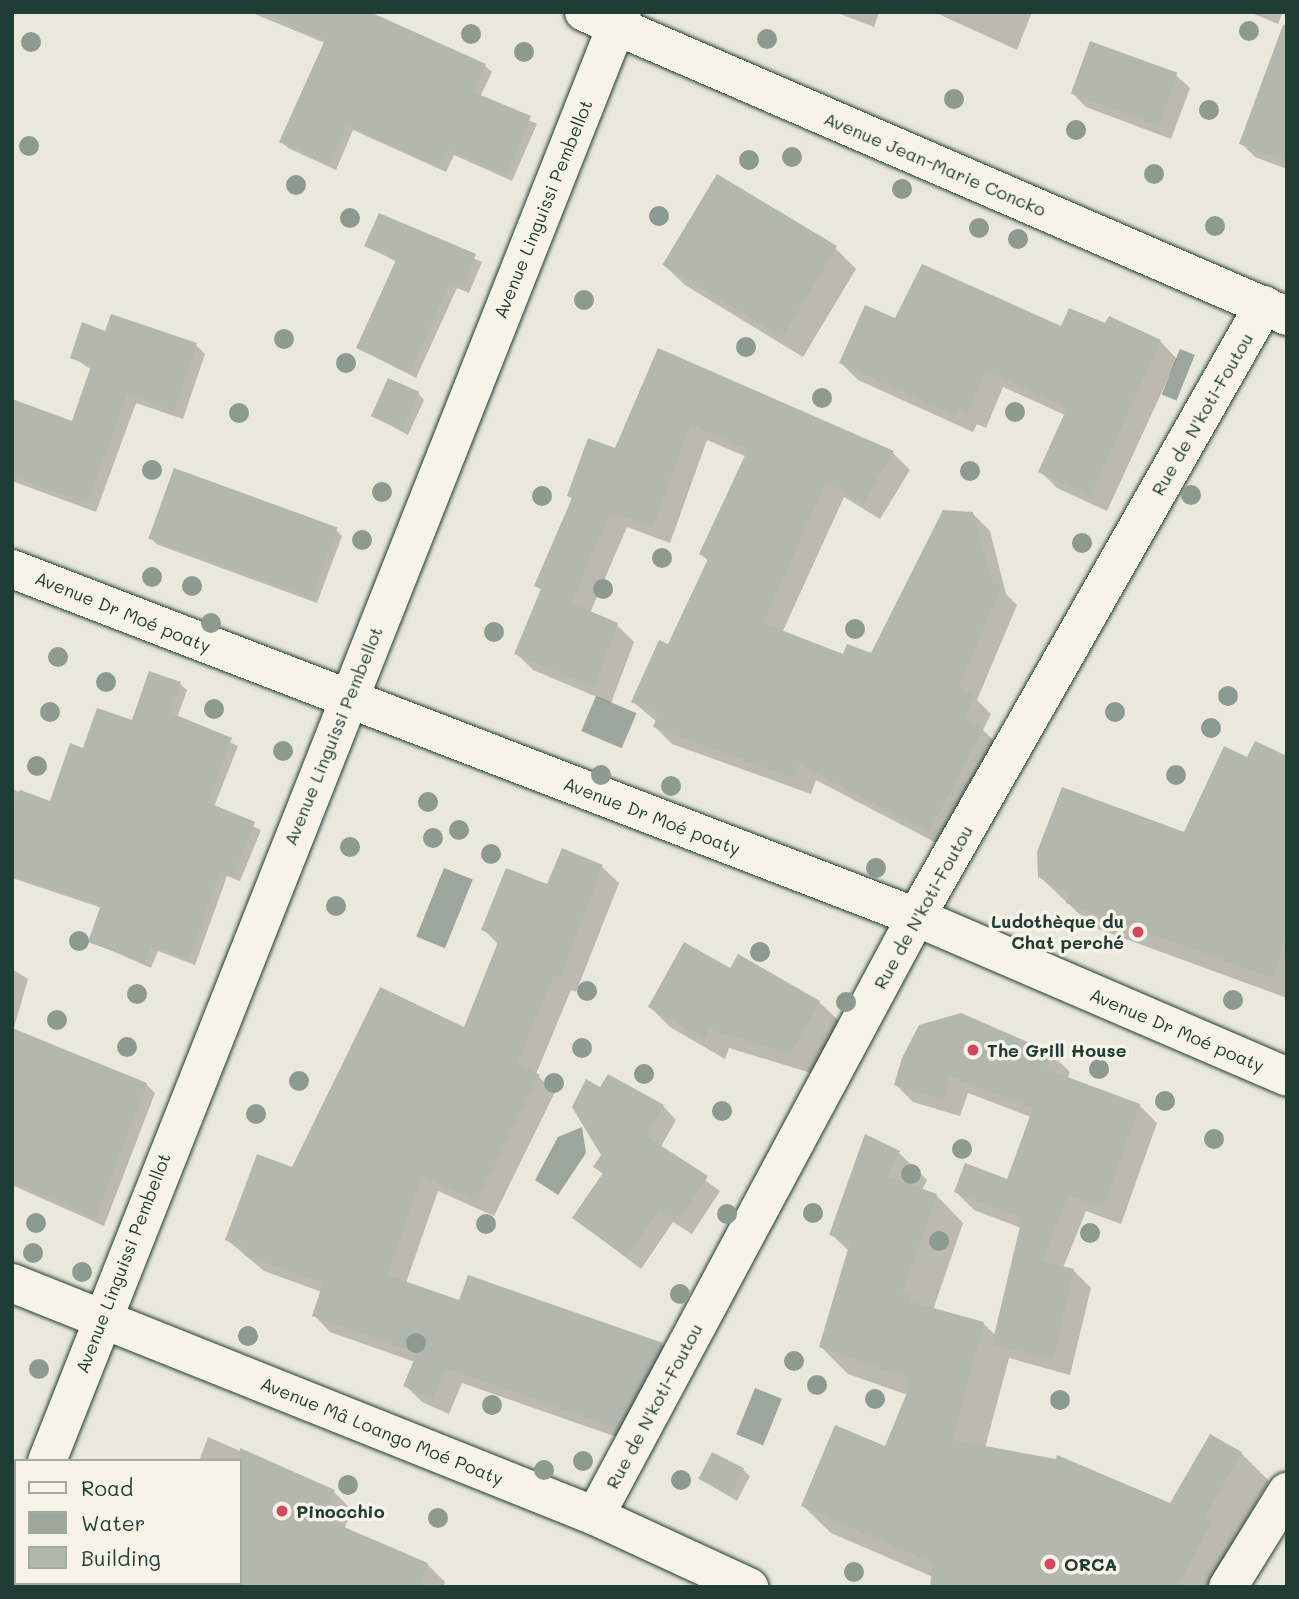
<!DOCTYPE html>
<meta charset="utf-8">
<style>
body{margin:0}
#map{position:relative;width:1299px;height:1599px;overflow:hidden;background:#eae8dd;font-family:Mali,sans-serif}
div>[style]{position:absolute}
.water>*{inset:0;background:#9ca69c;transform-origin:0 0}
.shadow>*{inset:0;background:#0003}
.building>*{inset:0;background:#b2b8ae;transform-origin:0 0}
.roads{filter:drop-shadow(0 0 2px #1f3d34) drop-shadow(0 0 2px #1f3d34)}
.minor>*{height:38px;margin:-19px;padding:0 19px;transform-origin:19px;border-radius:19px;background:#f7f3e8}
.trees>*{width:20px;height:20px;margin:-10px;border-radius:50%;background:#8d9a8f}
.dots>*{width:19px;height:19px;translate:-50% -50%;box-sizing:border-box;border:4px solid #f7f3e8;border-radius:50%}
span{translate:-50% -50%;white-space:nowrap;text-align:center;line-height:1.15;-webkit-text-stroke:7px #f7f3e8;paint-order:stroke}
.street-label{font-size:18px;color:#1f3d34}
.poi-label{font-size:18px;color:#1f3d34;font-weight:700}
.right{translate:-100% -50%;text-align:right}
.left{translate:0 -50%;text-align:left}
.frame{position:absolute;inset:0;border:14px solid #1f3d34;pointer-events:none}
.legend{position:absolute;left:14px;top:1459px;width:228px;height:126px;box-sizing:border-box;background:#f7f3e8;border:2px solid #a1aaa0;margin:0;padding:9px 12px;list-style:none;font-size:21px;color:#1f3d34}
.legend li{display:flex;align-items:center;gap:14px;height:35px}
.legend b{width:35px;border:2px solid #a1aaa0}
</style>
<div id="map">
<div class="water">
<i style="left:1180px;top:349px;width:16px;height:49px;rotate:22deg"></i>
<i style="left:596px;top:696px;width:44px;height:38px;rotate:23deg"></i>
<i style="left:444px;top:868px;width:31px;height:74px;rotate:22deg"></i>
<i style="clip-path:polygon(582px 1127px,586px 1153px,558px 1195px,535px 1180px,558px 1137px)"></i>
<i style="left:755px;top:1388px;width:29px;height:50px;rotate:22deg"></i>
</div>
<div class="shadow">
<i style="clip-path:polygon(250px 12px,366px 12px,485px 66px,492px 72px,480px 97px,537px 124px,512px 181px,454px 155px,446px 172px,353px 130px,336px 170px,288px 148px,281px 142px,325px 43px)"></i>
<i style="clip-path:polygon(835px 12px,879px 12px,874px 27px)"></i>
<i style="clip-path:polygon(934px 12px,1032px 12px,1017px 50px)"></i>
<i style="clip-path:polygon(1249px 12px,1283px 12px,1278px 24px)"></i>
<i style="clip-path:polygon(1287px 21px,1287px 169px,1255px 157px,1241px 143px)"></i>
<i style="clip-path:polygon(1176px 75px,1190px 88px,1171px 139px,1086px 107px,1072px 93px)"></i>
<i style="clip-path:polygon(380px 215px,482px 262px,469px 293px,457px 288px,416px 378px,358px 348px,397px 262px,366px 246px)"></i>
<i style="clip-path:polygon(836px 249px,856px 269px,803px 357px,685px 285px,664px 265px)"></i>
<i style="clip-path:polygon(896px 320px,1062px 328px,1106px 326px,1160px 341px,1177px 359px,1107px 511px,1057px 488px,1040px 471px,1065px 415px,1003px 387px,986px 428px,977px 424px,973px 432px,858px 380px,841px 363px)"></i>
<i style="clip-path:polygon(106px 333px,196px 345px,205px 354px,183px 419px,136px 403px,96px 512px,12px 481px,12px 401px,73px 423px,92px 370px,72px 357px)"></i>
<i style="clip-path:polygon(659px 351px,893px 453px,910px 470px,880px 519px,844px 497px,782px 633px,844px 657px,872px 655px,973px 514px,990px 531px,1006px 594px,1017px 605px,977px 700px,991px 714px,983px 730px,999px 746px,946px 848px,816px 780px,811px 794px,672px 744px,655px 727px,657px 722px,633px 702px,669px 646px,709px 562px,702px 554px,747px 457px,707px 440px,670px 543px,627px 527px,590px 613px,617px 625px,634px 642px,611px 703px,533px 670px,516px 653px,542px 591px,536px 585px,573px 499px,569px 495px,616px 450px)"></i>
<i style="clip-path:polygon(418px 393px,424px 400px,408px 435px,373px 416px)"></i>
<i style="clip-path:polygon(336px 530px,342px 536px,317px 603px,156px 544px,150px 537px)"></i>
<i style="clip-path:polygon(180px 684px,187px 690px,177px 718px,238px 746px,214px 807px,261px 830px,240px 881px,227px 876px,195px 965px,158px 951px,151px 968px,90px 941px,102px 908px,12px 878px,12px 789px,51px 804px,84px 750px,133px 722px)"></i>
<i style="clip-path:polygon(563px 851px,602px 867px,619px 883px,576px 992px,571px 990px,536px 1074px,555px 1092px,494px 1216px,438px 1191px,406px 1283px,460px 1302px,662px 1344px,678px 1360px,634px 1443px,462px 1383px,449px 1414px,422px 1402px,405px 1385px,415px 1362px,330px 1332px,314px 1315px,322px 1292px,264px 1271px,227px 1240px,293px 1169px,465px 1030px,499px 945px,483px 929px,548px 887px)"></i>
<i style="clip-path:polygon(1040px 877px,1287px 877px,1287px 998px,1093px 927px)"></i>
<i style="clip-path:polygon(12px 969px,28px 979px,13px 1031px,146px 1084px,155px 1093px,104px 1226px,12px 1185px)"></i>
<i style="clip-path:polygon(730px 970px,819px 1002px,840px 1022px,811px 1073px,729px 1048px,725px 1059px,670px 1027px,650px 1007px)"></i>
<i style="clip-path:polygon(1052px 1055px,1070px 1072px,1067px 1079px,1139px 1105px,1157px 1123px,1121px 1224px,1086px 1211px,1063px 1268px,1073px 1270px,1091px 1288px,1070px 1375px,1009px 1358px,985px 1448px,1170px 1505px,1210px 1436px,1241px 1453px,1269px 1481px,1232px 1544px,1219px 1587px,932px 1587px,933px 1577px,831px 1533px,803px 1506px,885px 1448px,908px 1395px,848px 1374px,821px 1347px,849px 1251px,831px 1234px,899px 1153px,927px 1180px,922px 1190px,936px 1195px,963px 1223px,933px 1310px,983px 1323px,996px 1336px,1021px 1228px,974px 1210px,956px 1192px,1008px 1182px,1031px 1117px,968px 1093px,960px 1116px,913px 1102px,896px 1085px)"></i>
<i style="clip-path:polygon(600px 1090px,663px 1106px,676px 1120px,660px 1148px,720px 1191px,692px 1234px,673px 1222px,641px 1269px,574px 1218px,604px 1175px,595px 1167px,603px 1155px)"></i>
<i style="clip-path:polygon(208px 1437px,334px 1492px,352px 1510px,344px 1529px,427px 1564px,445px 1582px,443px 1587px,147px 1587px,240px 1583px,240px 1461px,199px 1461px)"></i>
<i style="clip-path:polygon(743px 1470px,750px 1476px,737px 1501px,700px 1479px)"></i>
</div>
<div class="building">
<i style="clip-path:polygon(259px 12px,370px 12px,486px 64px,473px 92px,531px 116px,506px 175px,447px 149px,439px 167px,347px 125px,329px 164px,279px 142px,325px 40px)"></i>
<i style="clip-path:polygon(1283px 25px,1287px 26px,1287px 161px,1239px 144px)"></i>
<i style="left:1090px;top:41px;width:93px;height:56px;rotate:20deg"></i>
<i style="left:717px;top:174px;width:140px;height:106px;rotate:31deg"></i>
<i style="clip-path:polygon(379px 213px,476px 254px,462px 288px,450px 283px,409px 373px,356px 348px,396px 260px,364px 246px)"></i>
<i style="clip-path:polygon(922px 264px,1061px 326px,1069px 308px,1105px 323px,1109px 316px,1161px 340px,1090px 496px,1038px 472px,1067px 408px,986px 371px,968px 412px,960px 408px,956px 416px,839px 363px,865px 305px,895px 318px)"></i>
<i style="clip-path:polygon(111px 314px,197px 343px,174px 411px,127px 394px,87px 504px,12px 476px,12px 399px,72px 421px,91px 366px,70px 358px,82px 322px,105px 331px)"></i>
<i style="clip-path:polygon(658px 348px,894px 451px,863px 504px,826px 482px,763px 623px,843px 654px,847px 644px,871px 653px,943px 510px,973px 512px,992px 582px,1001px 586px,959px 687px,975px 696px,964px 718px,983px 728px,929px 832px,799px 764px,794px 778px,653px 727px,658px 714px,631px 702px,659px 640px,668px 644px,708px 559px,699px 554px,748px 449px,690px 424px,653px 527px,610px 512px,571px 603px,618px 623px,594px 687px,514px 654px,541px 589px,534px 586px,572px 498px,567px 496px,588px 438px,615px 448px)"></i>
<i style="left:388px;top:378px;width:34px;height:42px;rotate:24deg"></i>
<i style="left:174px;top:468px;width:174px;height:75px;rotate:20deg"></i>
<i style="clip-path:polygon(149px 671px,181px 682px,171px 713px,232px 738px,207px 802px,255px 822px,233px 876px,220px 871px,189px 959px,151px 946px,145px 963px,88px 942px,101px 905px,12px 875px,12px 811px,20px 790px,50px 801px,70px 743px,83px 748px,97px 708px,132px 720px)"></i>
<i style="clip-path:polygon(1255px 741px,1287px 756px,1287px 932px,1273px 978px,1066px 903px,1068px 893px,1038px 877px,1037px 852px,1062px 787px,1184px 832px,1224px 746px,1247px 757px)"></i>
<i style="clip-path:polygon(562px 848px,603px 865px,560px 977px,554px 975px,517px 1063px,540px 1075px,477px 1201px,422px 1176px,387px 1275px,459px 1300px,468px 1275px,663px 1343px,617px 1428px,446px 1368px,432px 1399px,403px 1386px,417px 1353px,312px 1316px,323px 1283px,245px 1255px,248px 1249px,225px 1240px,257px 1154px,292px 1167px,380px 987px,464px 1027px,500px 937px,481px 930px,506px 868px,547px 884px)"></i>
<i style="clip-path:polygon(684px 942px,730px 968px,738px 954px,820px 1001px,790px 1054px,709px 1029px,704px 1039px,648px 1007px)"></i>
<i style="clip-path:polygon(961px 1013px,1053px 1053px,1046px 1069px,1140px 1104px,1103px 1208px,1068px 1195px,1042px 1261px,1074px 1269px,1053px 1359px,992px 1344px,1022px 1218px,954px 1192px,965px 1163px,1007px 1179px,1033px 1108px,950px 1076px,943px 1100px,894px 1085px,902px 1058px,919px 1025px)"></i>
<i style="clip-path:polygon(12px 1028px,147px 1083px,95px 1218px,12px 1181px)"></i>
<i style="clip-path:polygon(608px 1074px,664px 1105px,646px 1136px,708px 1176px,678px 1222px,659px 1210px,626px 1257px,572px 1218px,603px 1173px,593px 1167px,601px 1155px,572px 1107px,586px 1079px,600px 1087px)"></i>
<i style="clip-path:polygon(865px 1134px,900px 1151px,887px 1176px,937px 1194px,902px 1293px,910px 1296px,908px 1301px,984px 1322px,952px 1440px,1056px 1459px,1057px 1455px,1170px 1503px,1210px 1434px,1242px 1452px,1204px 1518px,1212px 1521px,1177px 1587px,930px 1587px,933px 1563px,801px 1506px,835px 1425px,885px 1446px,911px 1383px,904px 1382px,906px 1377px,819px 1347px,850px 1242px,829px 1235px)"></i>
<i style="clip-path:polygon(240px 1448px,335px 1490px,323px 1518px,428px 1563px,418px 1587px,240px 1587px)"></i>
<i style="left:712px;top:1452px;width:36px;height:30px;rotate:27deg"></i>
</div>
<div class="roads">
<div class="minor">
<i style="left:584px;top:12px;width:766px;rotate:23.39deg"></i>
<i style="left:12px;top:569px;width:969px;rotate:21.05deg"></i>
<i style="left:916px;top:917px;width:404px;rotate:23.3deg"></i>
<i style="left:12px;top:1283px;width:628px;rotate:21.78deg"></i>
<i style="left:595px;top:1516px;width:170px;rotate:24.8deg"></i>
<i style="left:47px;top:1461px;width:1559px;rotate:-68.36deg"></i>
<i style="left:595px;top:1516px;width:680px;rotate:-61.81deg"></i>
<i style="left:916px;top:917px;width:704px;rotate:-60.38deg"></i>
<i style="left:12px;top:1553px;width:11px;rotate:-68deg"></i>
<i style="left:1228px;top:1587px;width:112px;rotate:-58.2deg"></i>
</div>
</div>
<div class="trees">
<i style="left:1249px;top:31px"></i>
<i style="left:471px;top:34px"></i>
<i style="left:767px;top:39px"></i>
<i style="left:31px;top:42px"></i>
<i style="left:524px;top:52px"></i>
<i style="left:954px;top:99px"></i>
<i style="left:1209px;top:110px"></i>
<i style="left:1076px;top:130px"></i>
<i style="left:29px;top:146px"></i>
<i style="left:792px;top:157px"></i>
<i style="left:749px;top:160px"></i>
<i style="left:1154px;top:174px"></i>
<i style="left:296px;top:185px"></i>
<i style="left:902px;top:189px"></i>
<i style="left:659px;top:216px"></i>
<i style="left:350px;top:218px"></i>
<i style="left:1215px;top:226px"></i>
<i style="left:979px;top:228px"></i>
<i style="left:1018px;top:239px"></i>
<i style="left:584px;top:300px"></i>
<i style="left:284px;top:339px"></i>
<i style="left:746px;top:347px"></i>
<i style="left:346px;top:363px"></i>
<i style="left:822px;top:398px"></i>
<i style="left:1015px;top:412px"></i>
<i style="left:239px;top:413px"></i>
<i style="left:152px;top:470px"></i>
<i style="left:970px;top:471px"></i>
<i style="left:382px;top:492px"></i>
<i style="left:1191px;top:495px"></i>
<i style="left:542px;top:496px"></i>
<i style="left:362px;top:540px"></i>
<i style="left:1082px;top:543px"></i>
<i style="left:662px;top:558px"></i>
<i style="left:152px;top:577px"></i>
<i style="left:192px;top:586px"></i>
<i style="left:603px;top:589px"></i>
<i style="left:211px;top:623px"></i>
<i style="left:855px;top:629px"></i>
<i style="left:494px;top:632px"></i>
<i style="left:58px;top:657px"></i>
<i style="left:106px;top:682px"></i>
<i style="left:1228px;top:696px"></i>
<i style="left:214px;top:709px"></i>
<i style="left:50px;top:712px"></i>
<i style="left:1115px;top:712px"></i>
<i style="left:1211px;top:728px"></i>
<i style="left:283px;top:751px"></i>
<i style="left:37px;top:766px"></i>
<i style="left:601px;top:775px"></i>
<i style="left:1176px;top:775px"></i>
<i style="left:671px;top:786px"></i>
<i style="left:428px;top:802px"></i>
<i style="left:459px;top:830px"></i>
<i style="left:433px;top:838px"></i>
<i style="left:350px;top:847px"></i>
<i style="left:491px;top:854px"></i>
<i style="left:876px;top:868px"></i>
<i style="left:336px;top:906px"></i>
<i style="left:79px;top:941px"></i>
<i style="left:760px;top:952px"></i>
<i style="left:587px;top:991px"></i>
<i style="left:137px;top:994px"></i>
<i style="left:1233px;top:1000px"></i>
<i style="left:846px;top:1002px"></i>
<i style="left:57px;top:1020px"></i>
<i style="left:127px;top:1047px"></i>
<i style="left:582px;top:1048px"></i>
<i style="left:1099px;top:1069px"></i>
<i style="left:644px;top:1074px"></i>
<i style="left:299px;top:1081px"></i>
<i style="left:554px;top:1083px"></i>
<i style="left:1165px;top:1101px"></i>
<i style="left:722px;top:1111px"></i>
<i style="left:256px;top:1114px"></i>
<i style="left:1214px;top:1139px"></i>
<i style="left:962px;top:1149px"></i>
<i style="left:911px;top:1174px"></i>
<i style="left:813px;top:1213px"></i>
<i style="left:727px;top:1214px"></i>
<i style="left:36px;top:1223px"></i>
<i style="left:486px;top:1224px"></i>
<i style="left:1090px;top:1233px"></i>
<i style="left:939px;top:1241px"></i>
<i style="left:33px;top:1253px"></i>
<i style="left:82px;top:1272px"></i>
<i style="left:680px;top:1294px"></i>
<i style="left:248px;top:1336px"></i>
<i style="left:416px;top:1343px"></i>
<i style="left:794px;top:1361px"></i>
<i style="left:39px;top:1369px"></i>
<i style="left:817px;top:1385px"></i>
<i style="left:875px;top:1399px"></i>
<i style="left:1060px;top:1400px"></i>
<i style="left:492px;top:1405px"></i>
<i style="left:583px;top:1461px"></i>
<i style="left:544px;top:1470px"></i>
<i style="left:681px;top:1480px"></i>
<i style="left:348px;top:1485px"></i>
<i style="left:438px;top:1518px"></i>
<i style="left:854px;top:1572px"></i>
</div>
<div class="dots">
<i style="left:1138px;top:932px;background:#d1495b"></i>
<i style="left:973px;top:1050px;background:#d1495b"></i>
<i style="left:282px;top:1511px;background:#d1495b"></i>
<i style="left:1050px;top:1564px;background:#d1495b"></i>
</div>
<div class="street-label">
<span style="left:935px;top:164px;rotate:23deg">Avenue Jean-Marie Concko</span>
<span style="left:543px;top:209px;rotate:-68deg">Avenue Linguissi Pembellot</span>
<span style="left:1202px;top:414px;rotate:-60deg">Rue de N'koti-Foutou</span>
<span style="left:123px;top:612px;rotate:22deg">Avenue Dr Moé poaty</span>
<span style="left:333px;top:736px;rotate:-68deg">Avenue Linguissi Pembellot</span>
<span style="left:652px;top:816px;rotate:21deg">Avenue Dr Moé poaty</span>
<span style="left:923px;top:907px;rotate:-61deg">Rue de N'koti-Foutou</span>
<span style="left:1177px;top:1030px;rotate:23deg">Avenue Dr Moé poaty</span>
<span style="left:123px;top:1263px;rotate:-69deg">Avenue Linguissi Pembellot</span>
<span style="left:654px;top:1406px;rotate:-62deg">Rue de N'koti-Foutou</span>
<span style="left:382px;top:1431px;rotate:22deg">Avenue Mâ Loango Moé Poaty</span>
</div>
<div class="poi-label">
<span class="right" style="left:1124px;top:932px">Ludothèque du<br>Chat perché</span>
<span class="left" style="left:987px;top:1050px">The Grill House</span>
<span class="left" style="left:296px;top:1511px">Pinocchio</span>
<span class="left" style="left:1064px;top:1564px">ORCA</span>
</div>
<div class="frame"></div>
<ul class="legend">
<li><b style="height:9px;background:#f7f3e8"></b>Road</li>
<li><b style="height:19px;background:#9ca69c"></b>Water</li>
<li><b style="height:19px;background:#b2b8ae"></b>Building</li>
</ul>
</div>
